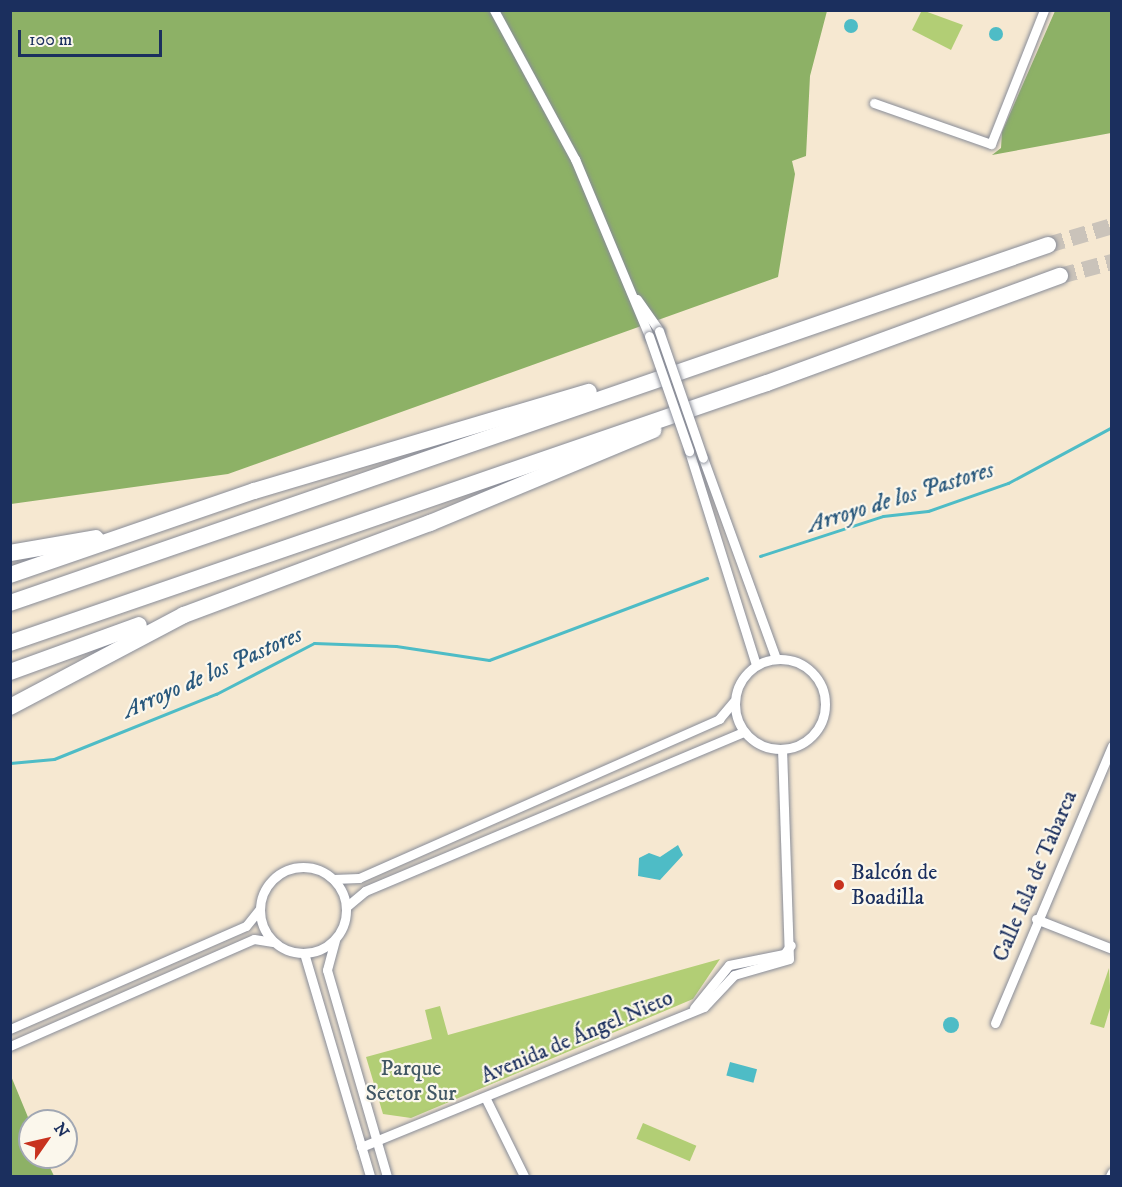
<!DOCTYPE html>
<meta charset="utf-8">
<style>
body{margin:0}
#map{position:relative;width:1122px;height:1187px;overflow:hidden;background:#f6e8d1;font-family:"IM FELL DW Pica",serif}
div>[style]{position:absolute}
.green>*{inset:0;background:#b2ce75;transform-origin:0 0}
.forest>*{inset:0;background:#8db166}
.water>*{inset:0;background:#4ebcc6;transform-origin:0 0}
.round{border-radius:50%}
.stream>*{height:3px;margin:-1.5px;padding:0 1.5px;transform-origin:1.5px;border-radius:1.5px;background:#4ebcc6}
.highway-tunnel>*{height:16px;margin-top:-8px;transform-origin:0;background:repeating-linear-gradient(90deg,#cac3ba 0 16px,transparent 0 24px)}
.roads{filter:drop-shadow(0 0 2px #888c98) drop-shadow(0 0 2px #888c98)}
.street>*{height:9px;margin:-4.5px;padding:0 4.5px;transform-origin:4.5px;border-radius:4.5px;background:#fff}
.street>.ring{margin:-4.5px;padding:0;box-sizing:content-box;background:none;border:9px solid #fff;border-radius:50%}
.highway>*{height:16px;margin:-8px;padding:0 8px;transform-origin:8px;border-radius:8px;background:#fff}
.bridges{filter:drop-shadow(0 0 2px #888c98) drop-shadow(0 0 2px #888c98)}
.street-bridge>*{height:9px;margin:-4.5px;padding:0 4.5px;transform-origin:4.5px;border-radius:4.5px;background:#fff}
.dots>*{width:16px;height:16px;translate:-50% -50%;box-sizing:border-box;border:3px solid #fbf7ec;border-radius:50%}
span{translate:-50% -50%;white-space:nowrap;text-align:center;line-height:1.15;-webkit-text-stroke:4.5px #fbf7ec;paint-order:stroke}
.poi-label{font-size:22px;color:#1b2f5e}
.left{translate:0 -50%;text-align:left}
.street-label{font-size:22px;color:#1b2f5e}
.park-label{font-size:22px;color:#415764}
.water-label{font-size:24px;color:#2a597d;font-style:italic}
.frame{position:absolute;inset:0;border:12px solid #1b2f5e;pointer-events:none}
.north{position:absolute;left:18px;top:1109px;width:60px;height:60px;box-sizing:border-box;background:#fbf7ec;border:2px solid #a1a7b3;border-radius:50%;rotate:56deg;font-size:16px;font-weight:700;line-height:24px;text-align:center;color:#1b2f5e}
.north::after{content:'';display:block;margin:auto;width:21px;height:27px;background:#c8321e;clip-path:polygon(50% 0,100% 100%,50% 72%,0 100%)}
.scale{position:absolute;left:18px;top:30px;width:144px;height:27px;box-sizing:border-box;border:3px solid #1b2f5e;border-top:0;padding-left:8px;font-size:18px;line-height:21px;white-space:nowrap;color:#1b2f5e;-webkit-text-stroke:4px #fbf7ec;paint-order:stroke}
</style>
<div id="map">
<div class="green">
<i style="clip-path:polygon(922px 10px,963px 25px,951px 50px,912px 30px)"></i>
<i style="clip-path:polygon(720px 959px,693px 999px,411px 1118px,383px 1114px,366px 1057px,432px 1039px,425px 1010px,440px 1006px,448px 1035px)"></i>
<i style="clip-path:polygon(1109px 968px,1111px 1005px,1104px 1028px,1090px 1024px)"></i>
<i style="left:643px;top:1123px;width:58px;height:17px;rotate:23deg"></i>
</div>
<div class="forest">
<i style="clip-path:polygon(10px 11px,827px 11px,810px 76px,806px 156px,792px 161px,795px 174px,778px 277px,228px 474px,11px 504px)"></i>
<i style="clip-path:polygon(1055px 11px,1111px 11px,1111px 133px,992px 155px,1001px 148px,1002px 132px)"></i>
<i style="clip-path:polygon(11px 1076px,30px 1122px,30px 1157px,45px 1157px,54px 1176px,11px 1176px)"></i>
</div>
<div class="water">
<i class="round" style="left:844px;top:19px;width:14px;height:14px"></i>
<i class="round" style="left:989px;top:27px;width:14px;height:14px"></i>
<i style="clip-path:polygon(678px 845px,683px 855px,660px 880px,638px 876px,639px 858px,649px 853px,660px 857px)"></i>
<i class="round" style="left:943px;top:1017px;width:16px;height:16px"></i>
<i style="left:730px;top:1062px;width:28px;height:14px;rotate:15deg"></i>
</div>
<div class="stream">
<i style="left:760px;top:556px;width:129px;rotate:-18deg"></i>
<i style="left:883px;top:516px;width:45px;rotate:-6.3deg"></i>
<i style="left:928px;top:511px;width:85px;rotate:-19.3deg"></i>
<i style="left:1008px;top:483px;width:118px;rotate:-28.3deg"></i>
<i style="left:10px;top:763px;width:44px;rotate:-5.2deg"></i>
<i style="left:54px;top:759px;width:175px;rotate:-21.9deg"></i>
<i style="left:216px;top:694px;width:110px;rotate:-27.5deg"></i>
<i style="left:314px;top:643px;width:82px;rotate:2.1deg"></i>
<i style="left:396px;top:646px;width:94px;rotate:8.6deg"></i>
<i style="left:489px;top:660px;width:233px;rotate:-20.6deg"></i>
</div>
<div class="highway-tunnel">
<i style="left:1048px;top:245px;width:67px;rotate:-16.5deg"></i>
<i style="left:1060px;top:276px;width:54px;rotate:-15.1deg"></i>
</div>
<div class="roads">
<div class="street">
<i style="left:494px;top:10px;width:170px;rotate:61.5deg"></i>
<i style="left:575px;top:159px;width:192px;rotate:67.3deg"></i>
<i style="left:874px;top:103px;width:124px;rotate:19.3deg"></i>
<i style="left:991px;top:144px;width:144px;rotate:-68.4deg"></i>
<i style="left:637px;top:299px;width:39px;rotate:55deg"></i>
<i style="left:689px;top:451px;width:224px;rotate:72.6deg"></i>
<i style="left:703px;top:458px;width:214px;rotate:70deg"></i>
<i class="ring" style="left:735px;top:659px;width:81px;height:81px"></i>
<i class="ring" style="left:260px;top:867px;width:77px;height:77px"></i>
<i style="left:333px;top:879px;width:26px;rotate:-2deg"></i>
<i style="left:359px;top:878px;width:394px;rotate:-23.8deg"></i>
<i style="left:719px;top:719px;width:23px;rotate:-50deg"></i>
<i style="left:346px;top:907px;width:25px;rotate:-40deg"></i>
<i style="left:365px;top:891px;width:411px;rotate:-22.8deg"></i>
<i style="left:1036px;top:919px;width:82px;rotate:21.5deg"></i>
<i style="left:335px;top:940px;width:31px;rotate:105deg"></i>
<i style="left:327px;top:970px;width:215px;rotate:73.8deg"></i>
<i style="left:304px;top:953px;width:233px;rotate:73.5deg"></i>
<i style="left:694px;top:1008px;width:55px;rotate:-50.9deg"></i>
<i style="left:729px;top:965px;width:56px;rotate:-11.3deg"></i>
<i style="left:784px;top:954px;width:11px;rotate:-52deg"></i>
<i style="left:995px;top:1023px;width:301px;rotate:-67.1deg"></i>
<i style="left:10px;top:1029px;width:257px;rotate:-23.6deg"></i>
<i style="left:246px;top:926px;width:21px;rotate:-51deg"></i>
<i style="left:10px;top:1046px;width:266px;rotate:-23.7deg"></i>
<i style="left:254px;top:939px;width:19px;rotate:9deg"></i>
<i style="left:485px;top:1097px;width:88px;rotate:63.7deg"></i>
<i style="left:361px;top:1147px;width:370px;rotate:-22.2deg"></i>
<i style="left:704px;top:1007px;width:44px;rotate:-46.8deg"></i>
<i style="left:734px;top:975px;width:57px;rotate:-16.2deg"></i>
<i style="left:789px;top:959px;width:210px;rotate:-91.9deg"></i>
<i style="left:1110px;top:1176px;width:4px;rotate:-63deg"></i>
</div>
<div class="highway">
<i style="left:10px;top:553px;width:87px;rotate:-9.9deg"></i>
<i style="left:10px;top:575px;width:258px;rotate:-19deg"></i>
<i style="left:254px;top:491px;width:349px;rotate:-16.5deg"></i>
<i style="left:10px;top:603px;width:1098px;rotate:-19.03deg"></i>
<i style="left:10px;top:643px;width:800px;rotate:-18.96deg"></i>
<i style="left:767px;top:383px;width:312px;rotate:-20.1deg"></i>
<i style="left:10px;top:672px;width:137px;rotate:-20deg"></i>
<i style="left:10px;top:707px;width:197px;rotate:-27.9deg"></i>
<i style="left:184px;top:615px;width:263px;rotate:-20.5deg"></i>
<i style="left:430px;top:523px;width:242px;rotate:-22.6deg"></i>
</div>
</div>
<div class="bridges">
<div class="street-bridge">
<i style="left:659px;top:331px;width:134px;rotate:70.9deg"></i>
<i style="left:649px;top:336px;width:122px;rotate:70.8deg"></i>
</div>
</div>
<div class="dots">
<i style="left:839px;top:885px;background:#c8321e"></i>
</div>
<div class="poi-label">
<span class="left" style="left:851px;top:885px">Balcón de<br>Boadilla</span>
</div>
<div class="street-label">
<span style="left:1035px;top:876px;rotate:-67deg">Calle Isla de Tabarca</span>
<span style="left:577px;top:1037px;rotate:-23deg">Avenida de Ángel Nieto</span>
</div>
<div class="park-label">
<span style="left:411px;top:1081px">Parque<br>Sector Sur</span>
</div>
<div class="water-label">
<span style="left:901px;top:498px;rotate:-17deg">Arroyo de los Pastores</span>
<span style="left:213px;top:673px;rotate:-24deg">Arroyo de los Pastores</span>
</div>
<div class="frame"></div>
<div class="north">N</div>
<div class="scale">100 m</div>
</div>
